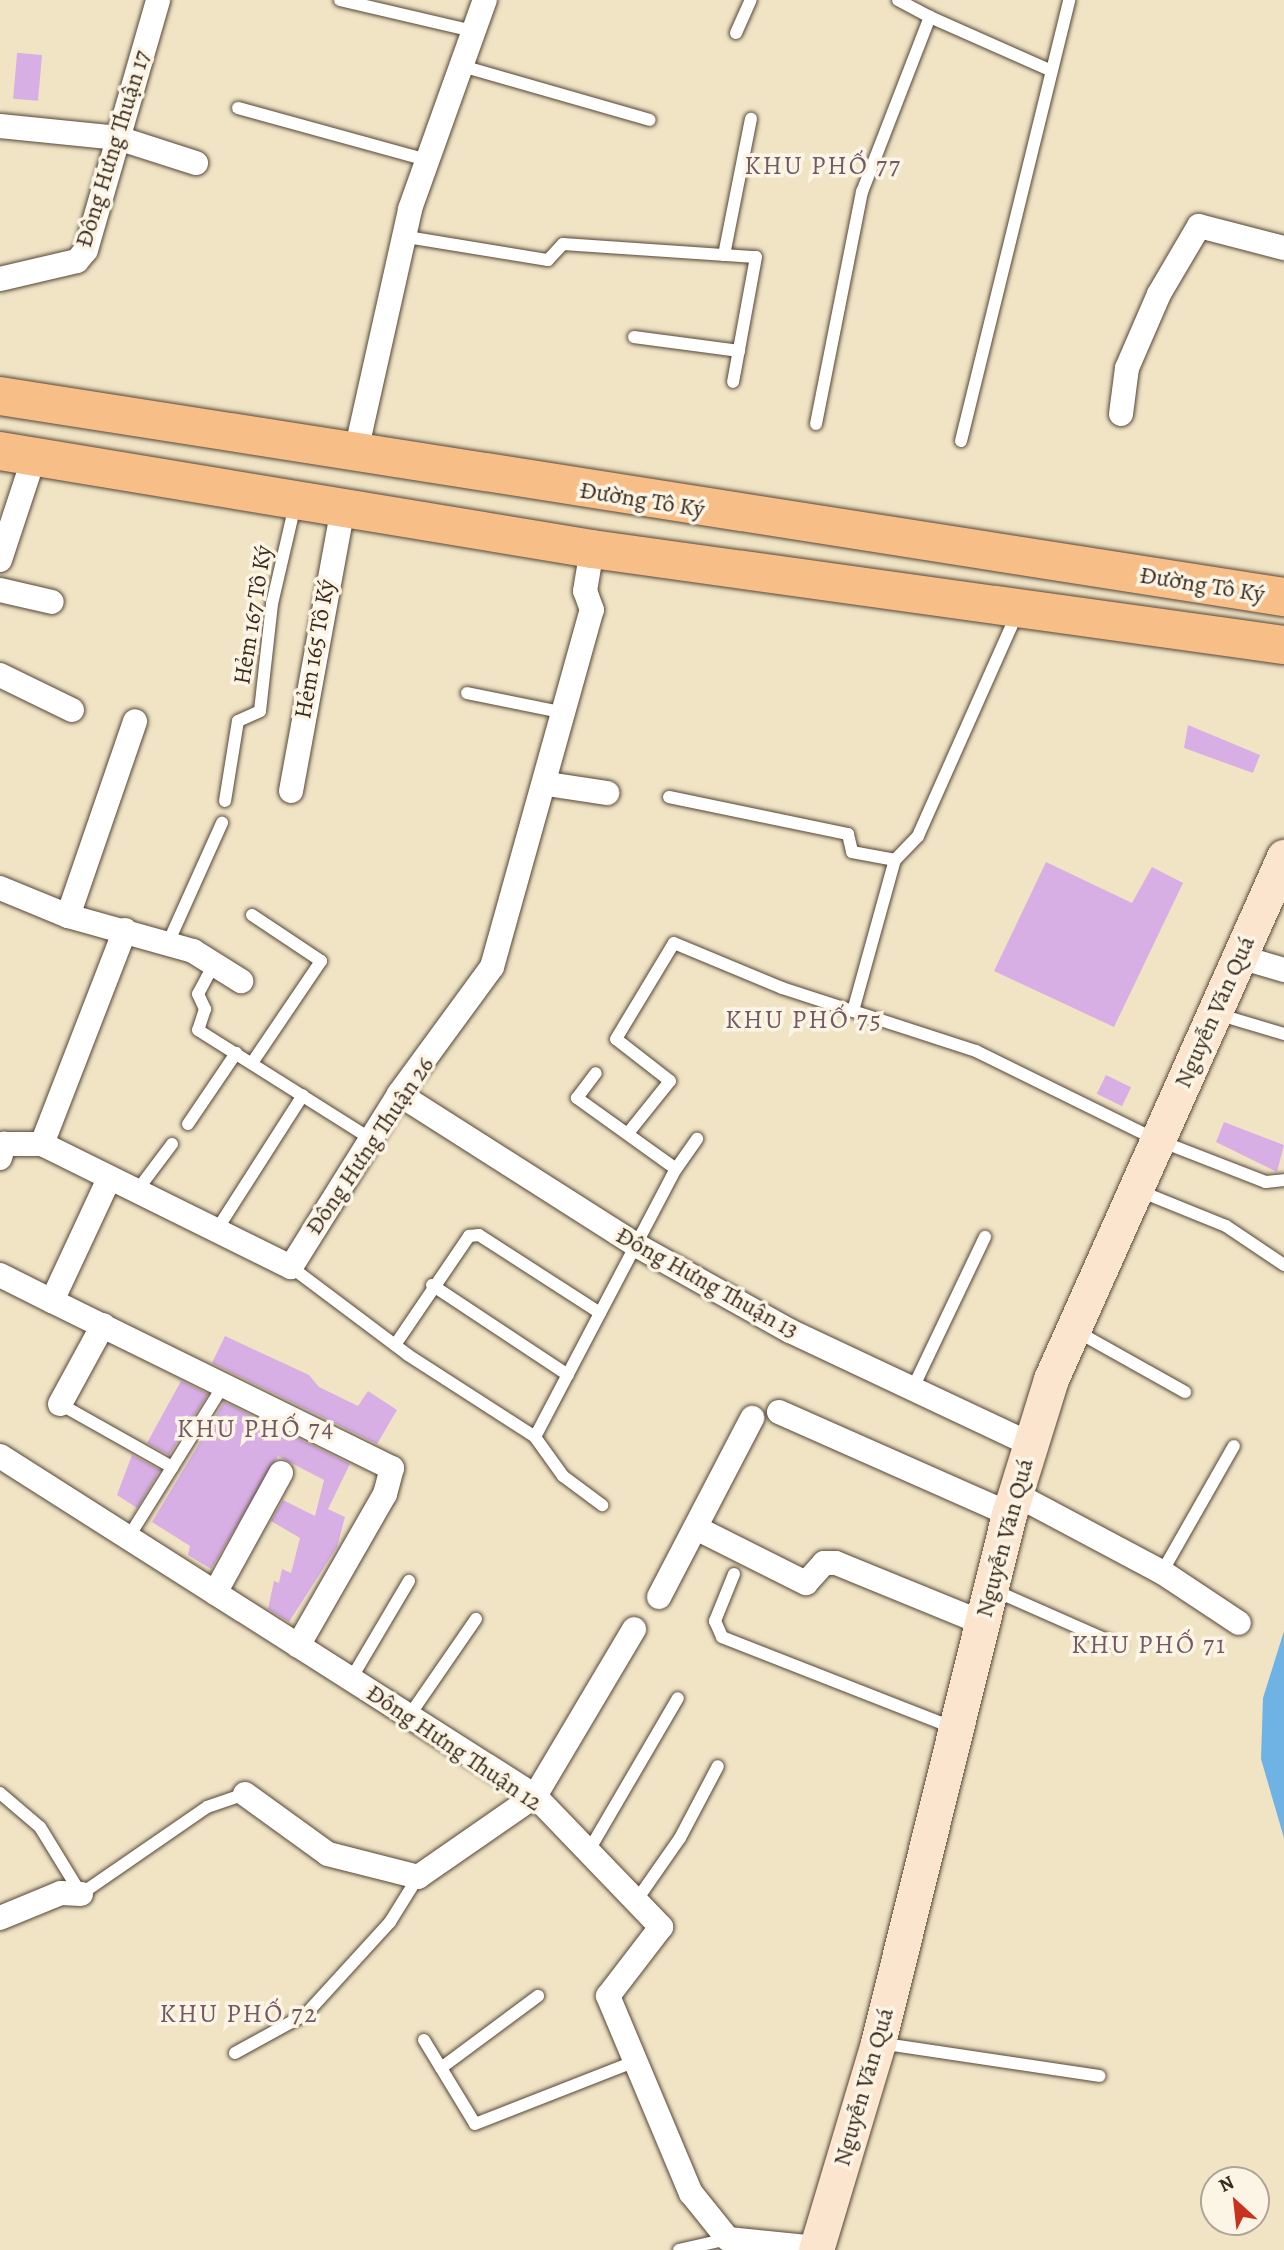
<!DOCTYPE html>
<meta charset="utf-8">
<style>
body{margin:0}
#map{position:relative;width:1284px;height:2250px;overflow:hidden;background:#f0e4c5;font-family:Alegreya,serif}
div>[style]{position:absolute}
.water>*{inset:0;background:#6fb2e4}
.building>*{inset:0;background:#d8afe4;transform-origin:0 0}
.roads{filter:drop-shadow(0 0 2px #564637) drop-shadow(0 0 2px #564637)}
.lane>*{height:12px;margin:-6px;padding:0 6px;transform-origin:6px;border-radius:6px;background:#fff}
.street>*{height:24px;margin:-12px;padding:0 12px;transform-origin:12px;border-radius:12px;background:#fff}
.secondary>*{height:35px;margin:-17.5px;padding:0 17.5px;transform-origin:17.5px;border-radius:17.5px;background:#fce5cf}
.primary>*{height:38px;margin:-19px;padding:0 19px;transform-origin:19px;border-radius:19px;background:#f7be87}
span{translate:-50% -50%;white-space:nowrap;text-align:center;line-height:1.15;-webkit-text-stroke:7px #fcf5e5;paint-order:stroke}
.street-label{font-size:24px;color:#3b2a1e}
.neighbourhood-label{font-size:26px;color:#725963;letter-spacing:2px}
.north{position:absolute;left:1200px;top:2166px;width:70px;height:70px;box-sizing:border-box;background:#fcf5e5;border:2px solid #afa495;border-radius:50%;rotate:333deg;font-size:19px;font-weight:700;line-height:28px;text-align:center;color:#3b2a1e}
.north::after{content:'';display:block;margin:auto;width:24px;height:32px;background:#c8321e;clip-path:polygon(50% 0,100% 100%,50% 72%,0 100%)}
</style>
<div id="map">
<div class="water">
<i style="clip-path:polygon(1284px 1631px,1284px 1838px,1261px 1759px,1263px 1698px)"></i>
</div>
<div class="building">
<i style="left:42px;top:55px;width:46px;height:25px;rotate:95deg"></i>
<i style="clip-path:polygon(1188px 725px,1260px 755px,1253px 773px,1184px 748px)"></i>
<i style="clip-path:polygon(1046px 862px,1132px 903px,1152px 867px,1183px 883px,1114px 1027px,994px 971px)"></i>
<i style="left:1106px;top:1075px;width:28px;height:21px;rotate:26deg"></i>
<i style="clip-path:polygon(1224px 1122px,1284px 1145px,1277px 1172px,1216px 1142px)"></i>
<i style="clip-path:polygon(225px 1336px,309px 1375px,319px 1387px,358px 1406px,368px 1391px,397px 1410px,377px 1444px,212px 1363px)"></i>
<i style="clip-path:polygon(181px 1381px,208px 1394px,169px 1455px,147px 1443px)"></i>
<i style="clip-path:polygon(224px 1402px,350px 1464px,328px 1509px,345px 1517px,337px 1547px,289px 1622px,268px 1609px,274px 1581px,279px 1583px,282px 1569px,291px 1573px,300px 1538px,271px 1521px,283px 1500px,315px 1516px,324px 1480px,278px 1456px,211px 1569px,188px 1555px,190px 1546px,152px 1522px)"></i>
<i style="clip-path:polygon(132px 1455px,160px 1470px,137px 1508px,117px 1495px)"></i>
</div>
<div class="roads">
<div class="lane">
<i style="left:340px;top:0;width:142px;rotate:13.1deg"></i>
<i style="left:898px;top:0;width:36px;rotate:28deg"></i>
<i style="left:736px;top:33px;width:36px;rotate:-66deg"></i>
<i style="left:465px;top:67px;width:192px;rotate:16deg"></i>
<i style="left:238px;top:108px;width:196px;rotate:15.4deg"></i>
<i style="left:407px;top:237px;width:143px;rotate:9.3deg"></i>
<i style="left:548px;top:260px;width:22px;rotate:-47deg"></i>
<i style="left:563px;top:244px;width:193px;rotate:3.9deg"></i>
<i style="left:756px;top:257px;width:127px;rotate:100.4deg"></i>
<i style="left:724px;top:255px;width:139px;rotate:-78.8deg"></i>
<i style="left:634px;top:337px;width:106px;rotate:7.6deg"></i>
<i style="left:816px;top:424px;width:237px;rotate:-78.8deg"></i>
<i style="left:862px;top:192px;width:188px;rotate:-68.8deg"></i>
<i style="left:930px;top:17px;width:133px;rotate:23.9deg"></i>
<i style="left:961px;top:441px;width:454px;rotate:-76.2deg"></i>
<i style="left:467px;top:693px;width:100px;rotate:11.5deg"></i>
<i style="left:669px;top:797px;width:183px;rotate:11.7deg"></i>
<i style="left:848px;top:834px;width:18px;rotate:77deg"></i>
<i style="left:852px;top:852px;width:44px;rotate:10.5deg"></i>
<i style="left:225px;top:801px;width:81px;rotate:-80.8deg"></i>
<i style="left:238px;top:721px;width:24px;rotate:-24deg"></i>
<i style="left:260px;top:711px;width:108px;rotate:-83.6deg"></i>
<i style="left:272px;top:604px;width:102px;rotate:-76.9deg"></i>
<i style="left:252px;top:915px;width:83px;rotate:33.7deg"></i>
<i style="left:321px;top:961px;width:123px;rotate:124.1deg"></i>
<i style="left:168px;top:943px;width:132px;rotate:-65.8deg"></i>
<i style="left:214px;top:964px;width:34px;rotate:118deg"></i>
<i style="left:198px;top:994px;width:17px;rotate:65deg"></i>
<i style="left:205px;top:1009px;width:22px;rotate:108deg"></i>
<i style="left:198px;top:1030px;width:204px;rotate:32.2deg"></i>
<i style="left:853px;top:1011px;width:157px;rotate:-74.5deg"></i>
<i style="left:895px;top:860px;width:33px;rotate:-46deg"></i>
<i style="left:918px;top:836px;width:243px;rotate:-66deg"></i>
<i style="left:1217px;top:1014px;width:70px;rotate:16.6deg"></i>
<i style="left:188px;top:1124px;width:86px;rotate:-55.9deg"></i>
<i style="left:629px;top:1132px;width:65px;rotate:-51.2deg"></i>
<i style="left:670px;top:1081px;width:68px;rotate:-142.1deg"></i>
<i style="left:616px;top:1039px;width:112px;rotate:-58.9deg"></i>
<i style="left:674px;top:943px;width:117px;rotate:22.6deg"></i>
<i style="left:782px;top:988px;width:204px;rotate:18deg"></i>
<i style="left:976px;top:1051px;width:199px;rotate:26.2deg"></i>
<i style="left:1155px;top:1139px;width:119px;rotate:21.2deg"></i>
<i style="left:1266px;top:1182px;width:18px;rotate:-6deg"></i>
<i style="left:676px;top:1169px;width:37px;rotate:-55deg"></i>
<i style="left:1137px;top:1190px;width:96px;rotate:22deg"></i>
<i style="left:1226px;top:1226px;width:70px;rotate:33.9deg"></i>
<i style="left:136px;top:1192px;width:60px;rotate:-53.1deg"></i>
<i style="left:216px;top:1231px;width:161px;rotate:-57.4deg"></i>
<i style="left:291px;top:1267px;width:146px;rotate:36.9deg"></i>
<i style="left:408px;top:1355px;width:151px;rotate:32.8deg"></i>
<i style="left:535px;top:1437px;width:303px;rotate:-62.3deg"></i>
<i style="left:676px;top:1169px;width:122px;rotate:-144.4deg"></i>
<i style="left:577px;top:1098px;width:31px;rotate:-53deg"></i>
<i style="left:432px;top:1285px;width:163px;rotate:33.5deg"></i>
<i style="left:1076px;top:1331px;width:125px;rotate:29.2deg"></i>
<i style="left:395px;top:1345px;width:132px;rotate:-55.8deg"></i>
<i style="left:469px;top:1236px;width:10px;rotate:-6deg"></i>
<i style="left:479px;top:1235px;width:144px;rotate:32.8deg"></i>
<i style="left:911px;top:1392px;width:172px;rotate:-64.5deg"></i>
<i style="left:60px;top:1404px;width:129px;rotate:29.4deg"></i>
<i style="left:535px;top:1437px;width:48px;rotate:54.3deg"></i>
<i style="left:563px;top:1476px;width:49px;rotate:36.6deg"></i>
<i style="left:128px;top:1538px;width:183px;rotate:-58deg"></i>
<i style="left:1162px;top:1572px;width:145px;rotate:-60.3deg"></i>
<i style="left:734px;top:1574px;width:51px;rotate:112deg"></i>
<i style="left:715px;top:1621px;width:17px;rotate:66deg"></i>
<i style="left:722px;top:1637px;width:249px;rotate:21.4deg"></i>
<i style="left:991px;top:1589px;width:141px;rotate:23.8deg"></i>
<i style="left:351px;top:1679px;width:114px;rotate:-59.4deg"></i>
<i style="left:409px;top:1716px;width:118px;rotate:-55.4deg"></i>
<i style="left:0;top:1793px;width:52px;rotate:40.4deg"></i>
<i style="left:40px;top:1827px;width:79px;rotate:58.5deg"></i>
<i style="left:81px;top:1894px;width:153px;rotate:-34.6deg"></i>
<i style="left:207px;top:1807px;width:40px;rotate:-18.9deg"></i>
<i style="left:588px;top:1852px;width:178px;rotate:-59.7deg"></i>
<i style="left:636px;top:1901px;width:77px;rotate:-55.1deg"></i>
<i style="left:680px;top:1838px;width:81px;rotate:-62.2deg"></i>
<i style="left:424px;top:2040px;width:98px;rotate:58.7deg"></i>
<i style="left:475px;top:2124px;width:170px;rotate:-21.4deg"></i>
<i style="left:879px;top:2043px;width:223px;rotate:8.5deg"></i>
<i style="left:235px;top:2053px;width:81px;rotate:-28.8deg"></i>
<i style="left:306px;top:2014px;width:125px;rotate:-47.6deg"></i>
<i style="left:390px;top:1922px;width:53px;rotate:-58.1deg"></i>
<i style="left:441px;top:2068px;width:121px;rotate:-36.6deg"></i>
<i style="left:679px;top:2250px;width:50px;rotate:-12.7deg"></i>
</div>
<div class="street">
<i style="left:0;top:126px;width:119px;rotate:5.8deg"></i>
<i style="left:118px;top:138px;width:82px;rotate:17.8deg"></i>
<i style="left:0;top:279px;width:79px;rotate:-13.2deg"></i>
<i style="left:77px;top:261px;width:14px;rotate:-51deg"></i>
<i style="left:86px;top:250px;width:260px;rotate:-73.9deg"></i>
<i style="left:1121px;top:414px;width:46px;rotate:-82.6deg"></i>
<i style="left:1127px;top:368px;width:81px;rotate:-66.6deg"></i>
<i style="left:1159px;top:294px;width:79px;rotate:-59.5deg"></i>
<i style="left:1199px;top:226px;width:88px;rotate:14.5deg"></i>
<i style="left:355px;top:456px;width:253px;rotate:-77.4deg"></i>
<i style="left:410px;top:209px;width:222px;rotate:-70.3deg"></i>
<i style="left:0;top:560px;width:105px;rotate:-71.7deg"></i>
<i style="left:0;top:590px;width:53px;rotate:13deg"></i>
<i style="left:0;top:675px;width:80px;rotate:25.9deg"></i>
<i style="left:547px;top:784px;width:61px;rotate:8.5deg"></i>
<i style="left:291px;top:791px;width:287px;rotate:-79.6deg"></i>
<i style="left:0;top:888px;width:74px;rotate:22.4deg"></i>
<i style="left:68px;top:916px;width:130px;rotate:15.6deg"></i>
<i style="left:193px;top:951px;width:57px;rotate:32deg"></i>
<i style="left:68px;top:916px;width:206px;rotate:-71deg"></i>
<i style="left:125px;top:930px;width:230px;rotate:111.2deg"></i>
<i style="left:42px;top:1144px;width:278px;rotate:26.3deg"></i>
<i style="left:291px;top:1267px;width:204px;rotate:-58deg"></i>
<i style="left:399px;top:1094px;width:157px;rotate:-53.8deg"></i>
<i style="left:492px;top:967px;width:371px;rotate:-74.4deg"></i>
<i style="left:592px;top:610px;width:20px;rotate:-110deg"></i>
<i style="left:585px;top:591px;width:43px;rotate:-80.5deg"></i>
<i style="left:1240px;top:957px;width:46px;rotate:16.5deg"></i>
<i style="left:399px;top:1094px;width:281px;rotate:32.5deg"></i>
<i style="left:636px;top:1245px;width:176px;rotate:29.2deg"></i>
<i style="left:790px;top:1331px;width:265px;rotate:25.2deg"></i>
<i style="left:0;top:1158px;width:15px;rotate:-74deg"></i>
<i style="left:4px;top:1144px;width:38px"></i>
<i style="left:0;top:1275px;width:58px;rotate:26.6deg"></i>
<i style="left:52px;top:1301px;width:135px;rotate:-65deg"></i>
<i style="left:52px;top:1301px;width:379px;rotate:26.2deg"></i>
<i style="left:392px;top:1468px;width:27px;rotate:105deg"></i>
<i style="left:385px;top:1494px;width:175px;rotate:119.8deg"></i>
<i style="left:60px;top:1404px;width:90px;rotate:-61.4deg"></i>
<i style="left:779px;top:1412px;width:252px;rotate:23.9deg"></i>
<i style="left:0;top:1456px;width:634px;rotate:32.44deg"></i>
<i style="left:535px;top:1796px;width:182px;rotate:46.1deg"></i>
<i style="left:661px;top:1927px;width:87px;rotate:127.5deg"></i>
<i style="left:608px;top:1996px;width:214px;rotate:67.2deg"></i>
<i style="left:691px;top:2193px;width:59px;rotate:51.2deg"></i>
<i style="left:728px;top:2239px;width:89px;rotate:5.8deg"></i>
<i style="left:1015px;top:1494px;width:166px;rotate:28deg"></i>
<i style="left:1162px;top:1572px;width:92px;rotate:33.5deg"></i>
<i style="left:698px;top:1529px;width:121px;rotate:26.6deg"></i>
<i style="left:806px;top:1583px;width:27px;rotate:-48deg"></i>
<i style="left:824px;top:1563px;width:12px"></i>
<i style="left:836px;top:1563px;width:159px;rotate:22.2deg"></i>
<i style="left:215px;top:1593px;width:137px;rotate:-61.2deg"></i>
<i style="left:659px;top:1597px;width:202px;rotate:-62.5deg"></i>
<i style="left:245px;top:1794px;width:102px;rotate:35.9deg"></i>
<i style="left:328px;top:1854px;width:93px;rotate:14.3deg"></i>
<i style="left:418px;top:1877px;width:142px;rotate:-34.7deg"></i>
<i style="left:535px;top:1796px;width:194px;rotate:-59.3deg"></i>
<i style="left:0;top:1918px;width:66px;rotate:-22.3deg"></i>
<i style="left:61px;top:1893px;width:20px;rotate:3deg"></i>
</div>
<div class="secondary">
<i style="left:816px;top:2250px;width:216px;rotate:-73.3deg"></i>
<i style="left:878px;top:2043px;width:545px;rotate:-76.09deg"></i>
<i style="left:1009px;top:1514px;width:141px;rotate:-72.7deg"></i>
<i style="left:1051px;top:1379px;width:572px;rotate:-65.95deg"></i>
</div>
<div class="primary">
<i style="left:0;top:396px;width:1300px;rotate:8.9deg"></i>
<i style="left:0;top:451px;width:600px;rotate:9.4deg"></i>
<i style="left:592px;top:549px;width:699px;rotate:7.9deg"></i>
</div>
</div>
<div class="street-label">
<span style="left:113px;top:149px;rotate:-73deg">Đông Hưng Thuận 17</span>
<span style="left:642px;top:500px;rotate:9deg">Đường Tô Ký</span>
<span style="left:1202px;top:585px;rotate:9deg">Đường Tô Ký</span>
<span style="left:253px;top:615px;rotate:-81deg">Hẻm 167 Tô Ký</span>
<span style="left:315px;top:649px;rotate:-80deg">Hẻm 165 Tô Ký</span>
<span style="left:1215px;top:1012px;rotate:-66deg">Nguyễn Văn Quá</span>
<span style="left:370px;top:1146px;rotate:-56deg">Đông Hưng Thuận 26</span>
<span style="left:707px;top:1283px;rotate:29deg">Đông Hưng Thuận 13</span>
<span style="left:1005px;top:1538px;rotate:-75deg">Nguyễn Văn Quá</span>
<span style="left:454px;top:1748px;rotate:34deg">Đông Hưng Thuận 12</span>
<span style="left:864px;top:2087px;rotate:-74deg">Nguyễn Văn Quá</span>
</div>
<div class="neighbourhood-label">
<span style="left:823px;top:166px">KHU PHỐ 77</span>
<span style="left:804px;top:1020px">KHU PHỐ 75</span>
<span style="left:256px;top:1429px">KHU PHỐ 74</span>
<span style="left:1149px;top:1645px">KHU PHỐ 71</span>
<span style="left:239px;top:2014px">KHU PHỐ 72</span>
</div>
<div class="north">N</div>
</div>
